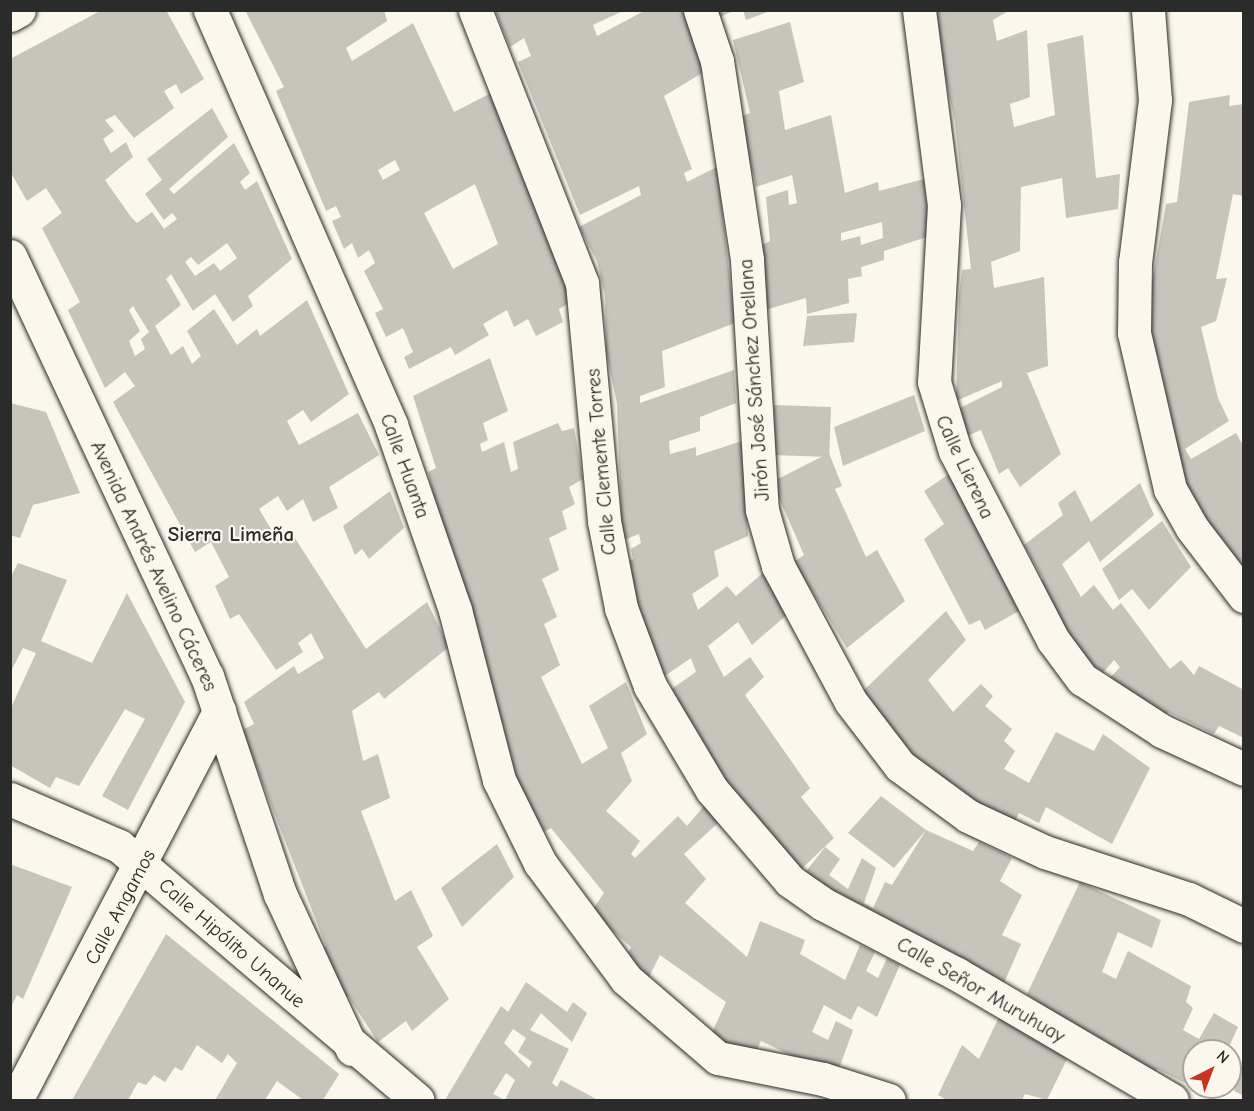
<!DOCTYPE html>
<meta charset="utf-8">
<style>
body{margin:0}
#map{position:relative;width:1254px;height:1111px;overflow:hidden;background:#fbf7ec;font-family:"Comic Neue",sans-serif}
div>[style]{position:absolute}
.building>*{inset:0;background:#c7c4bc;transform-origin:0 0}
.roads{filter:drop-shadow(0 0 2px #2b2b2b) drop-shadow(0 0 2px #2b2b2b)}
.minor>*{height:33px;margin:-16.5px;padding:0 16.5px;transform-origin:16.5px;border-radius:16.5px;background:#fbf7ec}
span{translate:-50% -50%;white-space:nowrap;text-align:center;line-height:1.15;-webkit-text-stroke:4.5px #fbf7ec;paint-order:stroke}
.street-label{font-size:20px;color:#2b2b2b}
.neighbourhood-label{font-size:21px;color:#2b2b2b;font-weight:700}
.frame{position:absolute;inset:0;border:12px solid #2b2b2b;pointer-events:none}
.north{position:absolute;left:1182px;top:1039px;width:60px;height:60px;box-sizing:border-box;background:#fbf7ec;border:2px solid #a8a59f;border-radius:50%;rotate:42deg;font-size:16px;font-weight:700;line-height:24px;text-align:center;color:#2b2b2b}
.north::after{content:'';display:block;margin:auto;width:21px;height:27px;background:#c8321e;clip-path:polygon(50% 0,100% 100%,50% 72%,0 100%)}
</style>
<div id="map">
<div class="building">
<i style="clip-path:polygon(evenodd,102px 10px,166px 10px,204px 79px,181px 94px,176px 84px,164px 91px,174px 108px,134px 138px,115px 115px,105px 120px,114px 131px,103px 139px,111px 153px,126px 142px,133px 157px,105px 180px,131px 217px,137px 223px,152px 212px,164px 229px,177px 219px,172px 213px,164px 220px,145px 194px,162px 180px,147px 159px,212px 108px,228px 137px,169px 189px,174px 194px,234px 143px,250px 173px,240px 182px,245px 190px,257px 181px,292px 259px,248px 296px,253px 306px,233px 322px,215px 294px,193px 311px,171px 274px,166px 279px,181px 305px,155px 326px,171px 355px,183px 346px,192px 364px,201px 356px,187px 331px,214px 309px,237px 345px,257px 329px,260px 336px,307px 300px,349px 394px,311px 422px,303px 410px,287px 421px,299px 445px,358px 413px,379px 455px,329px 487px,338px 508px,313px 522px,303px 499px,287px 511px,278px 496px,259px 509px,280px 544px,293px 535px,366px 649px,427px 602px,449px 647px,384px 699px,379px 692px,352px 711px,363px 761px,378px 754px,390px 798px,361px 811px,395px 901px,411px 890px,433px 936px,417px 947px,449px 999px,412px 1031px,406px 1021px,378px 1042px,348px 996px,343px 1000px,317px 951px,326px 946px,242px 730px,254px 724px,244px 702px,294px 666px,298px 674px,324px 658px,311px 633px,298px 643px,303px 652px,276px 670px,239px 614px,230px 619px,215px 586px,229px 577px,211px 542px,195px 552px,113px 402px,135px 386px,125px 372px,105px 388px,68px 310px,80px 302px,42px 228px,62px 213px,46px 188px,27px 201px,10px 171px,10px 59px,102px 10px,227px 243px,237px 258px,220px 271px,214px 263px,195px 276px,185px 262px,191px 257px,198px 265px,227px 243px,102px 10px,133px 306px,149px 332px,141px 339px,145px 349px,135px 356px,129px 341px,140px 331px,129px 310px,133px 306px)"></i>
<i style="clip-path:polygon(evenodd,245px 10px,384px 10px,387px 21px,346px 48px,352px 61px,413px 23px,454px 112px,495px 91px,550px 232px,571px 302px,559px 309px,563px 322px,536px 336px,528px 319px,514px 327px,507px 310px,483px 324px,489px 335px,455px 355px,451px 347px,409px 369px,404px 357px,413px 352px,403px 328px,386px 337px,375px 313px,383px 309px,364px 271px,375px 263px,369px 250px,358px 258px,352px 243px,344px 249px,332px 221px,341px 217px,336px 206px,326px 211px,276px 91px,284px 87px,245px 10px,395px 160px,400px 170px,383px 180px,378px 170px,395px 160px,245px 10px,475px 184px,498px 244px,453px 269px,424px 213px,475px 184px)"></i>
<i style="clip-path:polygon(495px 10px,625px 10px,593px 25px,597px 36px,646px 10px,683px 10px,704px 72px,664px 96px,692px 169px,684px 173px,687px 182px,717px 167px,735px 323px,662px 351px,665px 387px,640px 396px,640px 403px,734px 370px,736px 403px,700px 417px,700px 431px,669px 441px,670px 454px,696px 447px,696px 456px,742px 441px,748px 536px,714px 551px,719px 576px,692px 594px,698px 610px,727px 586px,736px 596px,764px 572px,789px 613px,752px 645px,738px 622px,708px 646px,724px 677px,750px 657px,764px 677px,745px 695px,810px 788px,801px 797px,834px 838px,795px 875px,753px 826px,759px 818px,721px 777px,664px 694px,696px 672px,691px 658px,656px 682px,622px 564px,633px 559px,631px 549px,641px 543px,639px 534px,622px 541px,617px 404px,606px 351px,605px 295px,597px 261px,579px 227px,641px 195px,639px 186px,580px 215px,518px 62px,531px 56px,524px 38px,510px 47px)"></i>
<i style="clip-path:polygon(716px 10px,735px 10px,718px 18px)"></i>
<i style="clip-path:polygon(743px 10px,770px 10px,770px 11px,746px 20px)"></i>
<i style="clip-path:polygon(931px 10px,1010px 10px,993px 20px,997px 41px,1027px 30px,1030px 97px,1010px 104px,1014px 127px,1055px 115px,1047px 44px,1083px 35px,1096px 178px,1120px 174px,1118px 209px,1066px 218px,1062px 178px,1021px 187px,1020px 251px,991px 262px,994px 288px,1044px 277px,1048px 366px,1027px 373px,1061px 454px,1020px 487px,1008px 468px,999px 474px,981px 430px,960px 439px,954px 411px,1002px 387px,1002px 381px,956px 401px,959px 296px,962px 270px,971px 269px,955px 122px)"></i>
<i style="clip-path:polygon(evenodd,790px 22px,804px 82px,779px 91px,785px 130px,831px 115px,845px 193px,878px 182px,879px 191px,924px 179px,930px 236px,884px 251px,884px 260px,861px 267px,862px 276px,848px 279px,849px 303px,807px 314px,806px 298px,765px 310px,760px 246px,770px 241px,766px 197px,788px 190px,789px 205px,797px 203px,792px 175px,756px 187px,740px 117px,750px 113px,733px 40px,790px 22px,882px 222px,883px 238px,861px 245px,860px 236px,841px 241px,841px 233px,882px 222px)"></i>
<i style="clip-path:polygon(1230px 95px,1229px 106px,1244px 104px,1244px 196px,1233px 194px,1216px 279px,1227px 278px,1216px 321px,1201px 327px,1218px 398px,1229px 421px,1185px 449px,1191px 459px,1236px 433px,1244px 447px,1244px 568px,1195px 506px,1164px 426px,1172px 420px,1157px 354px,1146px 356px,1144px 329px,1151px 326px,1151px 288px,1166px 204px,1177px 202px,1189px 102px)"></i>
<i style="clip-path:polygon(857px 313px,854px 342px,803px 346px,807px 316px)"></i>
<i style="clip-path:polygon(490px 358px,508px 411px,483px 423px,488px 440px,480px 444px,482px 452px,504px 442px,511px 472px,518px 469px,513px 442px,558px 423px,562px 431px,574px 428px,583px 479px,569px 487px,575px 504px,562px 511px,567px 529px,549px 538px,559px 570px,542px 579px,557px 617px,544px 624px,560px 665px,541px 677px,582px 764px,608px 748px,589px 706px,626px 682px,647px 734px,621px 753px,632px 781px,606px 811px,640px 841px,631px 854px,635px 858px,678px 816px,687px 826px,704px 806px,718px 823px,684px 854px,706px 879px,685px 903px,747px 957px,760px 921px,805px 940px,800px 954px,845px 980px,860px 945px,875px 952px,866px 971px,878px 978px,887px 958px,900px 965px,877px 1017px,858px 1006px,851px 1020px,824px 1005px,812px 1032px,828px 1040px,836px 1021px,853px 1030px,836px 1077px,761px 1041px,752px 1060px,709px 1039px,726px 1002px,660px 955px,649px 977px,626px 957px,631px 947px,591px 912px,604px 893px,551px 828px,544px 832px,517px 780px,474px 615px,441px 527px,428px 472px,436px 468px,413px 396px)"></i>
<i style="clip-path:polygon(914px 395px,925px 431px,843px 466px,834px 427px)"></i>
<i style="clip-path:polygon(10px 403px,46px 412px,80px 493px,33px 505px,20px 538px,10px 535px)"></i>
<i style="left:774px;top:405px;width:57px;height:50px;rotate:2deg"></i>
<i style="clip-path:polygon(829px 453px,842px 486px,835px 489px,866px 557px,877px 550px,905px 601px,847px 648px,794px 562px,804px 555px,772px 482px)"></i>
<i style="clip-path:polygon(949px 474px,1019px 611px,985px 630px,980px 620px,969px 625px,924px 539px,944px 524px,924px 491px)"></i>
<i style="clip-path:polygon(1140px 483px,1154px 515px,1100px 562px,1089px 541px,1062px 564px,1081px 597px,1094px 585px,1113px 610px,1121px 603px,1170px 669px,1181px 660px,1194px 675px,1199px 666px,1244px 690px,1244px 738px,1219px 726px,1214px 734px,1168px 712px,1162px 721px,1103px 686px,1120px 667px,1114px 660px,1094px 683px,1037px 584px,1043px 579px,1024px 545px,1063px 515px,1058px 503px,1075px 490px,1091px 522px)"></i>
<i style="clip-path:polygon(390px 491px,404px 528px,369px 559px,362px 549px,355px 555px,343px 526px)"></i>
<i style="clip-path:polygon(1162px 521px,1191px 567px,1149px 610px,1132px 589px,1119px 600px,1102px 569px)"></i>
<i style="clip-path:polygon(18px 563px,67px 580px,41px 641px,92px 663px,127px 593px,185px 702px,128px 810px,102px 796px,145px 719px,125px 709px,79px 786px,56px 777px,50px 788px,10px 765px,10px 710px,36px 653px,23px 648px,10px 673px,10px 578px)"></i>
<i style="clip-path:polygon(946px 611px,966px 640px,928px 680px,953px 712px,981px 684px,993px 696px,985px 706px,1012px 729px,1004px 741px,1015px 751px,1004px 769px,1029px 783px,1056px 732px,1094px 751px,1103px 734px,1150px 768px,1112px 844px,1046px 807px,1039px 823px,1019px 813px,1011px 829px,931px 774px,884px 725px,863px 691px)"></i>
<i style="clip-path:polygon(881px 796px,926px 830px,973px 851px,979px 842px,1012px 858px,1000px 881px,1022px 895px,1002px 935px,1021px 944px,1004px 983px,801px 878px,825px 847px,840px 859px,829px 875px,848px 889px,862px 858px,876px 868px,864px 903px,873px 908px,885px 882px,892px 885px,926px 830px,894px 868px,848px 833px)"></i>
<i style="clip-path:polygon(497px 844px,514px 877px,462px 927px,441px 888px)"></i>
<i style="clip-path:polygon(10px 864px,72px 887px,23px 999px,17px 995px,10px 1009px)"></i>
<i style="clip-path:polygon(1080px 882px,1161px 920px,1152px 948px,1118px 932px,1102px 972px,1116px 979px,1128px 951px,1191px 986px,1186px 1002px,1193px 1008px,1183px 1030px,1199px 1039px,1214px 1013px,1238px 1027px,1227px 1051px,1194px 1051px,1194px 1087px,1211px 1087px,1207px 1094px,1157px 1069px,1152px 1081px,1027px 994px)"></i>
<i style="clip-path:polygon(166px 934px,339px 1074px,323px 1100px,303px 1100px,277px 1081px,265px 1100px,215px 1100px,237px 1063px,228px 1054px,222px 1063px,197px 1045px,182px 1071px,175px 1067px,165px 1082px,154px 1075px,146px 1085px,138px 1082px,128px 1100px,72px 1100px)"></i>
<i style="clip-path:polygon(evenodd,526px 982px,567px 1012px,573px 1002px,587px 1013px,572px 1042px,541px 1013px,530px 1030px,569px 1049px,552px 1083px,557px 1087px,561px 1080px,598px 1100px,445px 1100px,501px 1006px,508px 1012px,526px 982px,513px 1029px,526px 1038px,518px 1052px,532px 1062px,529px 1068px,504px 1043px,513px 1029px,526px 982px,506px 1073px,515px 1080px,505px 1100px,493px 1094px,506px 1073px)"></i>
<i style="clip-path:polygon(1000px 1015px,1067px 1059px,1047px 1100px,1025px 1094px,1022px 1100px,947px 1100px,938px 1095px,962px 1045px,979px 1059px)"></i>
<i style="clip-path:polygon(1243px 1062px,1244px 1063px,1244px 1096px,1234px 1091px)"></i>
</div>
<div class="roads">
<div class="minor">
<i style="left:210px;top:10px;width:453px;rotate:66.4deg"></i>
<i style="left:391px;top:425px;width:196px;rotate:70.9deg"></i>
<i style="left:455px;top:610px;width:176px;rotate:75.5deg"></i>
<i style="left:499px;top:780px;width:93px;rotate:63.7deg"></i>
<i style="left:540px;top:863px;width:144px;rotate:53.4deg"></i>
<i style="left:626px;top:979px;width:121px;rotate:40.7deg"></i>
<i style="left:718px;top:1058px;width:107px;rotate:11.3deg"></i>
<i style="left:823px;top:1079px;width:69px;rotate:17.7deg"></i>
<i style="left:475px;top:10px;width:293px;rotate:68.6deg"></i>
<i style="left:582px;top:283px;width:239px;rotate:84.7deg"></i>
<i style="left:604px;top:521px;width:89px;rotate:78.9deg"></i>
<i style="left:621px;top:608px;width:83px;rotate:69.6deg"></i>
<i style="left:650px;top:686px;width:121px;rotate:59.2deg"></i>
<i style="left:712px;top:790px;width:120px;rotate:49.4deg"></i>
<i style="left:790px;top:881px;width:40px;rotate:34.9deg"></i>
<i style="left:823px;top:904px;width:151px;rotate:27.6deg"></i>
<i style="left:957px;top:974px;width:249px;rotate:30.4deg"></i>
<i style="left:700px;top:10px;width:54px;rotate:71.6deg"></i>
<i style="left:717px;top:61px;width:201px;rotate:81.4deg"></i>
<i style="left:747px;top:260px;width:250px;rotate:86.6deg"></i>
<i style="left:762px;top:510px;width:58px;rotate:74.1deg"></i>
<i style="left:778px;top:566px;width:154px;rotate:61.8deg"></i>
<i style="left:851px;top:702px;width:81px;rotate:52.6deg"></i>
<i style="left:900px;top:766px;width:84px;rotate:36.3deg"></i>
<i style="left:968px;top:816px;width:85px;rotate:25.1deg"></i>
<i style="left:1045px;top:852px;width:151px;rotate:18.1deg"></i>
<i style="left:1189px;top:899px;width:61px;rotate:26.1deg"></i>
<i style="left:919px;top:10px;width:197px;rotate:82.7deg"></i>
<i style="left:944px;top:205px;width:177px;rotate:93.2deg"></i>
<i style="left:934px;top:382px;width:72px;rotate:73.1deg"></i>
<i style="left:955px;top:451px;width:213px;rotate:62.6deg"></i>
<i style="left:1053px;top:640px;width:49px;rotate:53.4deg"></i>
<i style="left:1082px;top:679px;width:95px;rotate:33deg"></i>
<i style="left:1162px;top:731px;width:90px;rotate:24.9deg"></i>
<i style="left:1148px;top:10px;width:90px;rotate:85.6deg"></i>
<i style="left:1155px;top:100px;width:163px;rotate:97deg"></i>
<i style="left:1135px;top:262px;width:71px;rotate:90.8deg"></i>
<i style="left:1134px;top:333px;width:160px;rotate:77deg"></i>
<i style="left:1170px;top:489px;width:45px;rotate:60.6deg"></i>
<i style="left:1192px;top:528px;width:86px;rotate:52.6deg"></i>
<i style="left:10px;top:15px;width:10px;rotate:-29deg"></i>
<i style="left:10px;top:256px;width:464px;rotate:64.9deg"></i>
<i style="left:207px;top:676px;width:230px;rotate:71.5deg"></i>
<i style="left:280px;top:894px;width:171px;rotate:65.1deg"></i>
<i style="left:10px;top:799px;width:119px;rotate:23.3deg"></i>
<i style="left:119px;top:846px;width:392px;rotate:40.4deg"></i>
<i style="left:16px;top:1100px;width:439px;rotate:-62.4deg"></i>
</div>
</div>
<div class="street-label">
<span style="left:754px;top:380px;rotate:-94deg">Jirón José Sánchez Orellana</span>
<span style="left:601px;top:462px;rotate:-95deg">Calle Clemente Torres</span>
<span style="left:405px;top:466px;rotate:70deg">Calle Huanta</span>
<span style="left:965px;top:467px;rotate:65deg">Calle Lierena</span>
<span style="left:154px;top:566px;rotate:65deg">Avenida Andrés Avelino Cáceres</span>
<span style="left:120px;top:907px;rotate:-62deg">Calle Angamos</span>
<span style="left:232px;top:943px;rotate:41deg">Calle Hipólito Unanue</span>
<span style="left:981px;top:990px;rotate:30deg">Calle Señor Muruhuay</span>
</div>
<div class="neighbourhood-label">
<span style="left:231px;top:534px">Sierra Limeña</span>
</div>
<div class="frame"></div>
<div class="north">N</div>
</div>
